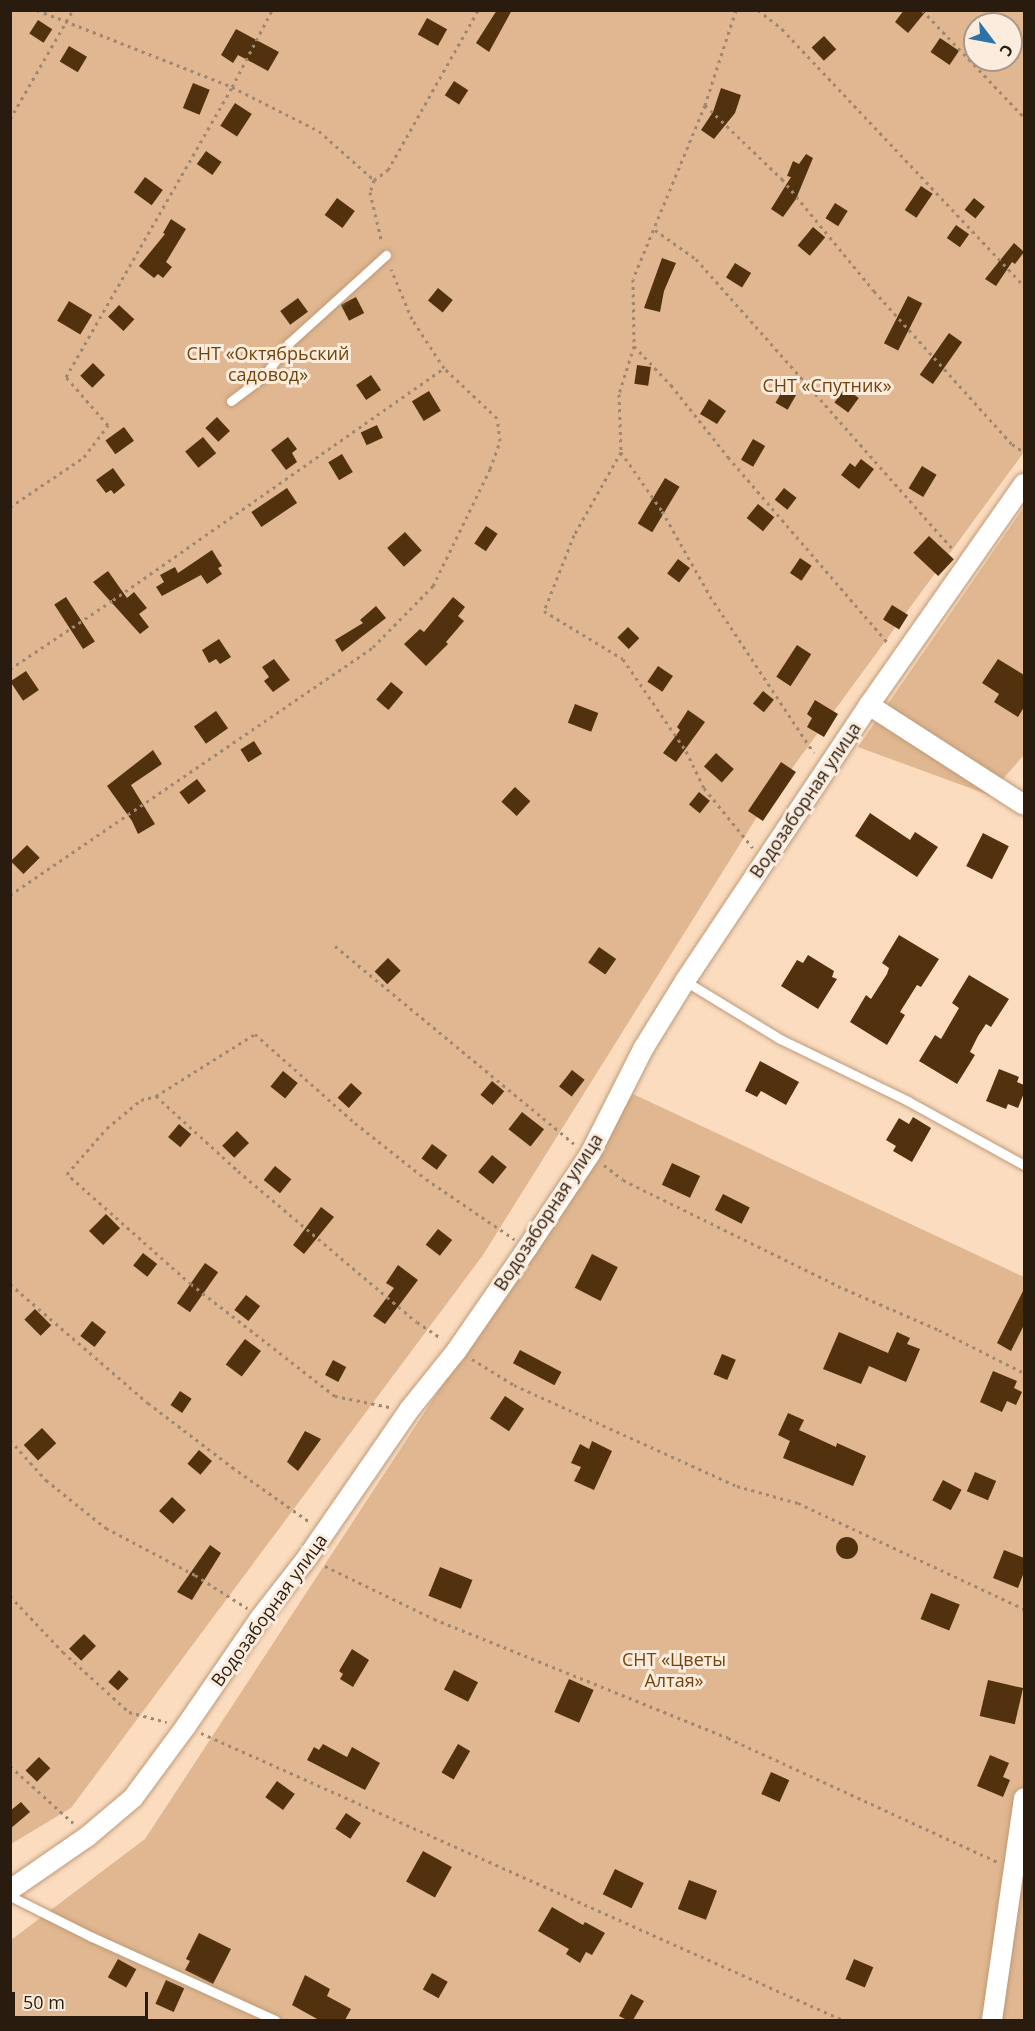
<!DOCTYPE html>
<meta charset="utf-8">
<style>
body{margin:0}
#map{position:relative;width:1035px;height:2031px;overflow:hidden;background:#fbdcbf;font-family:"Open Sans",sans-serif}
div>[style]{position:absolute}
.green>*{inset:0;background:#e0b790}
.building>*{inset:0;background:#52320e;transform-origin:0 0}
.round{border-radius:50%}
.path>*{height:3px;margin-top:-1.5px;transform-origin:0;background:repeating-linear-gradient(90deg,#9f8771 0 3px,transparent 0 7.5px)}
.roads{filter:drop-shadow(0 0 2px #be9a78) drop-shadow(0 0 2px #be9a78)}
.service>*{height:9px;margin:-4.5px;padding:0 4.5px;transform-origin:4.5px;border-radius:4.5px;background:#fff}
.minor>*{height:20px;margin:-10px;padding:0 10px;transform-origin:10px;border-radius:10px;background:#fff}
span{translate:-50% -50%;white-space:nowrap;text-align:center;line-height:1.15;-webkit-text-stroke:6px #fcecde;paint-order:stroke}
.park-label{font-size:18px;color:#72440c}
.street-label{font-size:18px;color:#291b0d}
.frame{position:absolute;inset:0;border:12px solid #291b0d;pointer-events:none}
.north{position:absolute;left:963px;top:12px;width:60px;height:60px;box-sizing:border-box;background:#fcecde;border:2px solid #a8988a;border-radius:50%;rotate:122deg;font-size:16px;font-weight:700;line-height:24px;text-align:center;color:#291b0d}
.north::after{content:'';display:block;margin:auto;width:21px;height:27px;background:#2d73a7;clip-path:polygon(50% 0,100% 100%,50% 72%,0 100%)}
.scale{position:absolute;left:12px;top:1992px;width:136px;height:27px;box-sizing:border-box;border:3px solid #291b0d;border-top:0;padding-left:8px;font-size:18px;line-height:21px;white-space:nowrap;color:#291b0d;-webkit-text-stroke:4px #fcecde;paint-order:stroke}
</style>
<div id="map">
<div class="green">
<i style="clip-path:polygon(evenodd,11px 11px,1024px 11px,1024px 452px,760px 812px,483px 1255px,71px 1808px,11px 1844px,11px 11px,975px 24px,1011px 24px,1011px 60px,975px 60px,975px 24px)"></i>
<i style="clip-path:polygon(1024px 507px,1024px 755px,989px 795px,858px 747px)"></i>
<i style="clip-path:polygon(633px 1094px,1024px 1277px,1024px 2020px,11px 2020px,11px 1940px,145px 1839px)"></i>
</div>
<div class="building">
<i style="clip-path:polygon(497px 10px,512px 10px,489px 52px,476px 43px)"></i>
<i style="clip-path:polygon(904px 10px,927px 10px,908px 33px,895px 22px)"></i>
<i style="left:427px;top:18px;width:23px;height:19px;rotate:29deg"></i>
<i style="left:38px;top:20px;width:17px;height:16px;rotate:33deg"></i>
<i style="clip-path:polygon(236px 29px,279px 52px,268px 71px,238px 55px,233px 63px,221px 55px)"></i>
<i style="left:824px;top:36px;width:18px;height:17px;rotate:47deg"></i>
<i style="left:940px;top:38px;width:23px;height:17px;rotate:34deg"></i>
<i style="left:69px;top:46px;width:21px;height:18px;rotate:31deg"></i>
<i style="left:454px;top:81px;width:17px;height:17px;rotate:33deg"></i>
<i style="left:193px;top:83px;width:18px;height:27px;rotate:22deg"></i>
<i style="clip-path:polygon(721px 88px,741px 95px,735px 113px,714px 139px,701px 130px,713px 112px)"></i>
<i style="left:235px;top:103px;width:20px;height:27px;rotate:33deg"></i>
<i style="left:206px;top:151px;width:19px;height:16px;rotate:35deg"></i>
<i style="clip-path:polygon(806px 154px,813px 158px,796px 199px,783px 217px,771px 209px,791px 177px,787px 176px,793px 161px,799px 164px)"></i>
<i style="left:145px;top:177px;width:22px;height:19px;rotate:36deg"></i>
<i style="left:921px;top:186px;width:14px;height:29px;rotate:34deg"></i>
<i style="left:337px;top:198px;width:22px;height:21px;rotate:36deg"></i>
<i style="left:974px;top:198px;width:14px;height:15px;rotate:39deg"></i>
<i style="left:835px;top:203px;width:15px;height:18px;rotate:32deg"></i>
<i style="clip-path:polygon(171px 219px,186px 229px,166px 262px,172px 267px,163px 278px,158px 274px,154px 278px,139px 266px,165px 234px,163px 233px)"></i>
<i style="left:956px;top:225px;width:16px;height:16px;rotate:35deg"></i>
<i style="left:813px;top:227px;width:16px;height:24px;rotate:40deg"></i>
<i style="clip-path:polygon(1014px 243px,1024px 252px,1015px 264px,1012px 262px,996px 286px,985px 279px)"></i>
<i style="clip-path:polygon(662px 258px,676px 263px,664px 291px,660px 312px,644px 308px)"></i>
<i style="left:735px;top:263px;width:19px;height:17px;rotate:32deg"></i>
<i style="left:438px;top:288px;width:19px;height:16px;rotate:39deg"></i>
<i style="left:908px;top:296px;width:16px;height:53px;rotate:27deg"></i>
<i style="left:356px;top:297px;width:18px;height:17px;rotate:63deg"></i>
<i style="left:298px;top:298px;width:17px;height:22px;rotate:54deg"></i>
<i style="left:69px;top:301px;width:27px;height:23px;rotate:31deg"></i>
<i style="left:119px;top:305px;width:21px;height:16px;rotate:43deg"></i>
<i style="left:949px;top:333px;width:16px;height:51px;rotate:35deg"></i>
<i style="left:93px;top:363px;width:17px;height:18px;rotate:45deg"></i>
<i style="left:637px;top:365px;width:14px;height:19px;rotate:8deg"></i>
<i style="left:371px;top:375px;width:18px;height:18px;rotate:56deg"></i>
<i style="left:784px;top:388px;width:14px;height:17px;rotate:30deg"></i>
<i style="left:845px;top:388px;width:17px;height:18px;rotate:36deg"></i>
<i style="left:429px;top:391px;width:23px;height:20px;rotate:59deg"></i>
<i style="clip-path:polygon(709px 399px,726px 411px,717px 424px,700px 414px)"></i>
<i style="left:217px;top:417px;width:19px;height:16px;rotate:47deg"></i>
<i style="left:377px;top:425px;width:14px;height:18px;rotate:65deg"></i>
<i style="left:124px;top:427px;width:17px;height:23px;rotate:54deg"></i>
<i style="left:203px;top:437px;width:21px;height:23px;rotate:51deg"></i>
<i style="clip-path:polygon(288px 437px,297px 449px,292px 453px,297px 462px,286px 470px,271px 450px)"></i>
<i style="left:753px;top:439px;width:14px;height:24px;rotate:30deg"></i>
<i style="left:342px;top:454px;width:21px;height:16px;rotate:59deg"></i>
<i style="clip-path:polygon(861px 459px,874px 469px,859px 489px,841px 475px,850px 463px,855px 467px)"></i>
<i style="left:922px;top:466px;width:17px;height:26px;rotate:31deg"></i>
<i style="clip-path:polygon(113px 468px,125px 485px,114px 494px,111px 490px,106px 493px,96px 480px)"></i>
<i style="left:665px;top:478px;width:17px;height:53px;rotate:31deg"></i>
<i style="left:287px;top:488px;width:18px;height:43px;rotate:56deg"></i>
<i style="left:784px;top:488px;width:16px;height:15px;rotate:38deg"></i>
<i style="left:758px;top:504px;width:21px;height:18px;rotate:39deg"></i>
<i style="left:486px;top:526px;width:14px;height:21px;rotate:34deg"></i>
<i style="left:405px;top:532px;width:25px;height:24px;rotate:48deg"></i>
<i style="left:929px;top:536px;width:34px;height:23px;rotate:43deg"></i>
<i style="clip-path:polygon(212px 550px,222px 566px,218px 568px,222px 574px,207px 584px,201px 575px,162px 596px,156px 587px,164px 582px,160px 575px,175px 567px,178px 573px)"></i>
<i style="left:800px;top:558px;width:14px;height:18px;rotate:34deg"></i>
<i style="left:678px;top:559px;width:15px;height:18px;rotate:37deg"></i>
<i style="clip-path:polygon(108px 571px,127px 598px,134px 592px,147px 608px,139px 614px,149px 627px,140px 634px,93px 582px)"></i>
<i style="left:66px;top:597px;width:53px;height:14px;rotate:57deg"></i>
<i style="clip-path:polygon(453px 597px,465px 607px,458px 616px,464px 621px,446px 642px,448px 644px,426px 666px,404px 644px,420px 629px,424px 632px)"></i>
<i style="left:892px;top:605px;width:19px;height:17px;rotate:32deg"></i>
<i style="clip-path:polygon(376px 606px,386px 618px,342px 652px,335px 640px,363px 623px,360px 620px)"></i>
<i style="left:628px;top:627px;width:16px;height:15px;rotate:45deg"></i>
<i style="clip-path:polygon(219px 639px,231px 657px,220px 664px,216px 659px,209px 663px,202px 650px)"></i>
<i style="left:797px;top:645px;width:17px;height:38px;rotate:33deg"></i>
<i style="clip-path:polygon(274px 659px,290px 680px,273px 692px,264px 681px,269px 677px,262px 667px)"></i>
<i style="clip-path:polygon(998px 659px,1024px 675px,1024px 707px,1018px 717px,994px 702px,999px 694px,982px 683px)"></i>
<i style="left:658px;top:666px;width:18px;height:19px;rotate:34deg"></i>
<i style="left:26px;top:671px;width:23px;height:19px;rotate:56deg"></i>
<i style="left:391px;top:682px;width:16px;height:23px;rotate:40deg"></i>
<i style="left:763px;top:691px;width:14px;height:16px;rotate:39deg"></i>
<i style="clip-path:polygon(815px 700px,838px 714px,824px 737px,807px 727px,812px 718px,807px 714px)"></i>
<i style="left:575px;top:704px;width:25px;height:20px;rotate:21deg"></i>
<i style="clip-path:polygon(688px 710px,705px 722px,676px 762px,663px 753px,680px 730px,677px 727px)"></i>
<i style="left:216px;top:711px;width:21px;height:27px;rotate:55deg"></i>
<i style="left:254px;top:741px;width:15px;height:16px;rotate:58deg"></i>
<i style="clip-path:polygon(153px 750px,162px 764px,131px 785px,155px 824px,138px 834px,132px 821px,107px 786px)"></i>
<i style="left:716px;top:753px;width:24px;height:18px;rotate:42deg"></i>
<i style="left:781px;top:762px;width:18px;height:59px;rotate:34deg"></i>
<i style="left:197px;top:779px;width:15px;height:22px;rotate:53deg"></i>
<i style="left:515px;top:787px;width:21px;height:20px;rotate:43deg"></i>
<i style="left:699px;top:792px;width:14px;height:16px;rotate:39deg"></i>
<i style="clip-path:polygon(870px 813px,910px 840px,915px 832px,938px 847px,917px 877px,855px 836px)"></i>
<i style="left:983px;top:833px;width:29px;height:37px;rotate:27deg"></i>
<i style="left:27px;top:845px;width:18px;height:23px;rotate:45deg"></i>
<i style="clip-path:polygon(899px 935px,939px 959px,921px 987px,917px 985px,900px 1012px,905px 1015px,887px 1045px,850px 1022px,866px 995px,871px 999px,887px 974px,889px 968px,882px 963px)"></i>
<i style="left:599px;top:947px;width:21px;height:19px;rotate:35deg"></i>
<i style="clip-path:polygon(808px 955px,834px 971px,832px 977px,837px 979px,818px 1009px,781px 986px,797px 960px,803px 963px)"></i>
<i style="left:388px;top:958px;width:18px;height:19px;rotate:45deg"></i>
<i style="clip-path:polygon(969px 975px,1009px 999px,991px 1027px,986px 1024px,978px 1036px,970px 1052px,975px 1055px,957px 1084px,919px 1061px,935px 1035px,941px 1039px,959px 1008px,952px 1003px)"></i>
<i style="clip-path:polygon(760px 1061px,799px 1082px,786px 1105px,761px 1091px,757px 1097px,745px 1091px)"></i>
<i style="clip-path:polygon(999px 1069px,1019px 1077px,1017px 1082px,1024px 1085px,1024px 1093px,1018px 1108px,1008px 1104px,1006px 1109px,986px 1101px)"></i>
<i style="left:572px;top:1070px;width:16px;height:21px;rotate:38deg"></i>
<i style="left:283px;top:1071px;width:19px;height:20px;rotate:39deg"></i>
<i style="left:492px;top:1081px;width:16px;height:18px;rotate:40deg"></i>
<i style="left:351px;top:1083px;width:15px;height:20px;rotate:42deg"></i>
<i style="left:522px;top:1112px;width:28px;height:22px;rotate:38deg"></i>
<i style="clip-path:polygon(913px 1117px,931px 1128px,912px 1162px,893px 1151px,896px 1146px,886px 1140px,899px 1118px,909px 1124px)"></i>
<i style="left:179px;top:1124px;width:16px;height:17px;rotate:40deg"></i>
<i style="left:237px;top:1131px;width:17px;height:21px;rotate:45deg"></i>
<i style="left:432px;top:1144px;width:19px;height:18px;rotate:36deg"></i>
<i style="left:492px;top:1155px;width:19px;height:22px;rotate:39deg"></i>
<i style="left:672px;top:1163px;width:31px;height:24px;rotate:25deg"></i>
<i style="left:275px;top:1166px;width:21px;height:18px;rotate:39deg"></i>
<i style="left:723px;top:1194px;width:30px;height:18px;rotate:27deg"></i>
<i style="clip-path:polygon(321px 1207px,334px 1217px,304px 1254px,293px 1245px)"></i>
<i style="left:106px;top:1214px;width:20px;height:24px;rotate:45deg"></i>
<i style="left:438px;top:1229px;width:18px;height:20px;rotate:38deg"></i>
<i style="left:143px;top:1253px;width:18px;height:16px;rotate:38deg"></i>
<i style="left:592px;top:1254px;width:29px;height:38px;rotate:27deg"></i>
<i style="left:205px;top:1263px;width:16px;height:49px;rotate:35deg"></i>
<i style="clip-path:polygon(398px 1265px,418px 1280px,385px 1324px,373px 1316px,394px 1288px,386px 1283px)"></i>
<i style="clip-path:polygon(1024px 1289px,1024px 1325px,1011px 1351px,997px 1343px)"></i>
<i style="left:246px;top:1295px;width:18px;height:19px;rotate:38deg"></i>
<i style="left:35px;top:1309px;width:23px;height:15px;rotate:45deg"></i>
<i style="left:92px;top:1321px;width:18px;height:19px;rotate:38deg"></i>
<i style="clip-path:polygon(839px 1332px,888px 1353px,897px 1332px,910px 1338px,907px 1344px,920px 1349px,906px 1382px,869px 1366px,861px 1384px,823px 1369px)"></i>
<i style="left:245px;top:1339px;width:20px;height:32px;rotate:37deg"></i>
<i style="left:520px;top:1350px;width:47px;height:15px;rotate:28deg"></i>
<i style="left:722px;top:1354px;width:15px;height:22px;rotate:23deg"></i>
<i style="left:333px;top:1360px;width:15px;height:17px;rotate:28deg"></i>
<i style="clip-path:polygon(993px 1371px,1017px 1381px,1014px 1388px,1022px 1392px,1016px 1405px,1007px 1401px,1002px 1412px,980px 1402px)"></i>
<i style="left:180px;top:1391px;width:14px;height:17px;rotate:34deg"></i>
<i style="left:505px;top:1396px;width:23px;height:27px;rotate:34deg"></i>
<i style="clip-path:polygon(788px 1413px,804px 1420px,799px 1430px,836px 1447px,837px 1443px,866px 1456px,853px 1486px,783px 1458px,790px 1441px,778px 1435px)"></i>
<i style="left:42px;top:1428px;width:21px;height:25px;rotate:47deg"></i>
<i style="clip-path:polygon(305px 1431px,321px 1439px,298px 1471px,287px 1462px)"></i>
<i style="clip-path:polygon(592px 1441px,612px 1451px,594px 1490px,574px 1481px,581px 1467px,571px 1463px,580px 1444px,589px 1449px)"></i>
<i style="left:199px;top:1450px;width:17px;height:18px;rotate:40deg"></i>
<i style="left:975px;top:1472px;width:23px;height:21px;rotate:23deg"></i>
<i style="left:943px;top:1480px;width:21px;height:23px;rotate:28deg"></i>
<i style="left:172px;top:1497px;width:19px;height:19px;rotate:43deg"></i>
<i class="round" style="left:836px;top:1537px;width:22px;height:22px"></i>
<i style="clip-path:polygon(210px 1545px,221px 1553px,192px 1600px,177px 1592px)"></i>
<i style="clip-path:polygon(1004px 1550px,1024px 1558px,1024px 1572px,1018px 1588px,993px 1578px)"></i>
<i style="left:440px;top:1567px;width:35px;height:31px;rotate:22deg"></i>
<i style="left:931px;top:1593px;width:31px;height:28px;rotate:22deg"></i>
<i style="left:84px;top:1634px;width:17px;height:21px;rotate:45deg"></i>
<i style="clip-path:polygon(352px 1649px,369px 1660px,353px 1687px,340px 1679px,343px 1674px,339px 1671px)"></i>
<i style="left:119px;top:1670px;width:13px;height:16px;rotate:42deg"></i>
<i style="left:454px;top:1670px;width:27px;height:22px;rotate:27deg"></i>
<i style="left:569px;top:1679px;width:27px;height:36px;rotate:24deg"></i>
<i style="left:988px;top:1680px;width:36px;height:37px;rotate:13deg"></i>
<i style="clip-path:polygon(323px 1744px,347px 1757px,352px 1747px,380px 1763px,365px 1790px,307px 1760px,314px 1747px,319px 1750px)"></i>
<i style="left:458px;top:1744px;width:14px;height:33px;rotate:30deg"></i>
<i style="clip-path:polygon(990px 1755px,1009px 1763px,1003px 1777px,1010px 1780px,1003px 1797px,977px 1786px)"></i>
<i style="left:39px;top:1757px;width:16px;height:19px;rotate:45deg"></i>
<i style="left:771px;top:1772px;width:20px;height:24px;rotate:24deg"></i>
<i style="left:277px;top:1781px;width:22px;height:20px;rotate:36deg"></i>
<i style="clip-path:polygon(21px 1802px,30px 1812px,10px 1829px,10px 1811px)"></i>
<i style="left:346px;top:1813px;width:18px;height:19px;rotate:34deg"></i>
<i style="left:423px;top:1851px;width:33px;height:35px;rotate:29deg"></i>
<i style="left:615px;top:1869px;width:32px;height:28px;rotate:26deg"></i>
<i style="left:689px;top:1880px;width:30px;height:31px;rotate:21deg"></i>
<i style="clip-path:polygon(552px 1907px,583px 1925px,585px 1922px,605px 1933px,592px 1955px,586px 1952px,580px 1963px,566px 1954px,569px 1949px,538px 1931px)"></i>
<i style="clip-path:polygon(199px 1933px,231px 1949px,213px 1984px,185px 1970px,190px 1961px,186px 1959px)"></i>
<i style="left:118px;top:1959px;width:21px;height:21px;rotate:29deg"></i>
<i style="left:854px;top:1959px;width:21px;height:22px;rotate:23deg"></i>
<i style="left:432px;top:1973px;width:18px;height:19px;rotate:29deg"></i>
<i style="clip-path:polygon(305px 1975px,330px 1989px,327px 1996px,351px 2009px,345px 2020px,319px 2020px,292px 2005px)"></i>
<i style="left:166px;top:1980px;width:20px;height:26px;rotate:24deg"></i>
<i style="clip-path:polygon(631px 1994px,644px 2001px,633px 2020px,627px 2020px,619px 2016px)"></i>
</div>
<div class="path">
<i style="left:37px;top:10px;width:210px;rotate:21.5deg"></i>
<i style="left:232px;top:87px;width:97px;rotate:26.8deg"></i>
<i style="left:319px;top:131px;width:74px;rotate:41.7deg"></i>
<i style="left:374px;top:180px;width:13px;rotate:108deg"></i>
<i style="left:370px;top:192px;width:52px;rotate:76.8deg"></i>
<i style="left:736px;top:10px;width:100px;rotate:108.1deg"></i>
<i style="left:705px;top:105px;width:188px;rotate:112.5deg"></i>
<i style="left:633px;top:279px;width:67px;rotate:89.1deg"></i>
<i style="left:634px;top:346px;width:50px;rotate:107.4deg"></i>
<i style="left:619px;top:394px;width:58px;rotate:88deg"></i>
<i style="left:621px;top:452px;width:95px;rotate:119.5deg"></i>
<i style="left:574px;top:535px;width:82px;rotate:111.5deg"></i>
<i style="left:544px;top:611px;width:92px;rotate:31.3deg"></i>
<i style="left:623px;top:659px;width:112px;rotate:55.6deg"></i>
<i style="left:686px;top:751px;width:41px;rotate:64.1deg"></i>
<i style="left:704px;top:788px;width:77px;rotate:50.8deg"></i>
<i style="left:758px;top:10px;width:31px;rotate:38deg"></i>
<i style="left:782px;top:29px;width:353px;rotate:46.7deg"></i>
<i style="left:922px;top:10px;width:148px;rotate:46.4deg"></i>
<i style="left:705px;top:105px;width:107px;rotate:43.9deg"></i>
<i style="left:782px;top:179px;width:145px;rotate:50.6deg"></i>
<i style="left:874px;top:291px;width:206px;rotate:48deg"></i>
<i style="left:1012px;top:444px;width:14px;rotate:34deg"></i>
<i style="left:10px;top:119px;width:126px;rotate:-60deg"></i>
<i style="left:374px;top:180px;width:17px;rotate:-36deg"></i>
<i style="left:388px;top:170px;width:184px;rotate:-60.6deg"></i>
<i style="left:655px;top:230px;width:50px;rotate:35.3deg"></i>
<i style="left:696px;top:259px;width:390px;rotate:48.5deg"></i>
<i style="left:634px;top:346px;width:54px;rotate:46.5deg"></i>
<i style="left:671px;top:385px;width:92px;rotate:51.6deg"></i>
<i style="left:728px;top:457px;width:247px;rotate:49.3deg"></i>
<i style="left:621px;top:452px;width:72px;rotate:55.2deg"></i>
<i style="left:662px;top:511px;width:98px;rotate:60.5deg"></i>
<i style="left:710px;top:596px;width:188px;rotate:56.5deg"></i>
<i style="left:10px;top:507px;width:89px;rotate:-34deg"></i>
<i style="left:84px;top:457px;width:40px;rotate:-53deg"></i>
<i style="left:108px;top:425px;width:64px;rotate:-131.2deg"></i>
<i style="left:66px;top:377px;width:334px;rotate:-60.2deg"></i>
<i style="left:232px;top:87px;width:87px;rotate:-62.5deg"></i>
<i style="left:10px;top:669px;width:124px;rotate:-33.8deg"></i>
<i style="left:113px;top:600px;width:403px;rotate:-35deg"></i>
<i style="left:10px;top:895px;width:440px;rotate:-34.3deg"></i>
<i style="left:373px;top:647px;width:86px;rotate:-45.5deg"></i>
<i style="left:433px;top:586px;width:130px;rotate:-64deg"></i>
<i style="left:490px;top:469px;width:30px;rotate:-70deg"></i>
<i style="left:500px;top:441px;width:23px;rotate:-97deg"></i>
<i style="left:497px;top:418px;width:73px;rotate:-136.7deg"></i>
<i style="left:444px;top:368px;width:59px;rotate:-123.1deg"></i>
<i style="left:412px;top:319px;width:54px;rotate:-112.8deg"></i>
<i style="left:335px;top:946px;width:310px;rotate:39.6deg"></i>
<i style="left:156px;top:1096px;width:111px;rotate:42.4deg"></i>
<i style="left:238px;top:1171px;width:234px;rotate:40.2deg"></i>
<i style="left:417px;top:1322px;width:30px;rotate:34deg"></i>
<i style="left:604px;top:1165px;width:24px;rotate:38deg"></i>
<i style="left:623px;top:1180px;width:240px;rotate:26.2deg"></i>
<i style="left:838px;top:1286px;width:110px;rotate:23.5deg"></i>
<i style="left:939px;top:1330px;width:95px;rotate:26.8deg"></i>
<i style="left:10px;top:1284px;width:182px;rotate:40.8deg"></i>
<i style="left:148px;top:1403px;width:106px;rotate:37.3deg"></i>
<i style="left:232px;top:1467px;width:97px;rotate:35.3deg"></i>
<i style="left:472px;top:1359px;width:49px;rotate:31.8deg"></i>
<i style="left:514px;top:1385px;width:245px;rotate:24.4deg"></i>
<i style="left:737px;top:1486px;width:63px;rotate:15.6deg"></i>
<i style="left:798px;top:1503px;width:250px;rotate:25.1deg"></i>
<i style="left:389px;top:1407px;width:55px;rotate:-168.5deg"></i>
<i style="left:335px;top:1396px;width:182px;rotate:-142.1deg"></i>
<i style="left:191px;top:1284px;width:166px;rotate:-138.4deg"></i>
<i style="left:67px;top:1174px;width:61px;rotate:-49deg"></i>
<i style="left:107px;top:1128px;width:44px;rotate:-39.5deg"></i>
<i style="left:141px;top:1100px;width:16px;rotate:-15deg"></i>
<i style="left:156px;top:1096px;width:117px;rotate:-32.1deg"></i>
<i style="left:255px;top:1034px;width:134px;rotate:41.7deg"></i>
<i style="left:355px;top:1123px;width:90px;rotate:38.3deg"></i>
<i style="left:426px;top:1179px;width:107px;rotate:34.3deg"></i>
<i style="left:10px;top:1440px;width:54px;rotate:48deg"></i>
<i style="left:46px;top:1480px;width:77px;rotate:38.7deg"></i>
<i style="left:106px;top:1528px;width:101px;rotate:27.8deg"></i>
<i style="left:195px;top:1575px;width:62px;rotate:32.4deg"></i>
<i style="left:325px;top:1566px;width:121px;rotate:25.9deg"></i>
<i style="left:434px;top:1619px;width:317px;rotate:22deg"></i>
<i style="left:728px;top:1738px;width:296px;rotate:24.7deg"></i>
<i style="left:10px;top:1596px;width:77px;rotate:46.6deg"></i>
<i style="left:63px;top:1652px;width:89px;rotate:42.3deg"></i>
<i style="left:129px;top:1712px;width:39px;rotate:15deg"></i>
<i style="left:201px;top:1733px;width:703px;rotate:24.09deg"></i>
<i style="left:10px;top:1766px;width:85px;rotate:42.1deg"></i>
</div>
<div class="roads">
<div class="service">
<i style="left:231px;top:401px;width:40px;rotate:-37deg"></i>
<i style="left:263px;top:377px;width:43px;rotate:-52.6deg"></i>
<i style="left:289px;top:343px;width:131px;rotate:-42.2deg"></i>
<i style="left:685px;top:981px;width:111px;rotate:31.4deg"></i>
<i style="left:780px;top:1039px;width:142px;rotate:25.8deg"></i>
<i style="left:908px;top:1101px;width:132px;rotate:28.9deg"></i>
<i style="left:10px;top:1896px;width:92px;rotate:26.6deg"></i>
<i style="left:92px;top:1937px;width:201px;rotate:24.4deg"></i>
</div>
<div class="minor">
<i style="left:869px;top:705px;width:184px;rotate:32.8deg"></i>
<i style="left:10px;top:1890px;width:95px;rotate:-34.7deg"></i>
<i style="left:88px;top:1836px;width:59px;rotate:-40.2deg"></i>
<i style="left:133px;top:1798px;width:89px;rotate:-53.6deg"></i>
<i style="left:186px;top:1726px;width:132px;rotate:-55.5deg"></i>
<i style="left:261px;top:1617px;width:75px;rotate:-52.1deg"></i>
<i style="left:307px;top:1558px;width:180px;rotate:-55.4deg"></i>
<i style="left:409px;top:1410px;width:77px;rotate:-51.3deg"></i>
<i style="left:457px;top:1350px;width:125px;rotate:-55.4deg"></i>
<i style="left:528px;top:1247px;width:112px;rotate:-56.3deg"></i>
<i style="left:590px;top:1154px;width:118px;rotate:-63.2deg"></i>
<i style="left:643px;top:1049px;width:80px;rotate:-58.3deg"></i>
<i style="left:685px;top:981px;width:332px;rotate:-56.3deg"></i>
<i style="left:869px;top:705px;width:270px;rotate:-55deg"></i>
<i style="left:992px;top:2020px;width:224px;rotate:-81.8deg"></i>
</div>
</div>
<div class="park-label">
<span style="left:268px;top:364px">СНТ «Октябрьский<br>садовод»</span>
<span style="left:827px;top:385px">СНТ «Спутник»</span>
<span style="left:674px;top:1670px">СНТ «Цветы<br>Алтая»</span>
</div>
<div class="street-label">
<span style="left:805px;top:800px;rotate:-56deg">Водозаборная улица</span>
<span style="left:548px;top:1212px;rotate:-57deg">Водозаборная улица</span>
<span style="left:269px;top:1610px;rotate:-54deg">Водозаборная улица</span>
</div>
<div class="frame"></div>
<div class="north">С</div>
<div class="scale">50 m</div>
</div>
